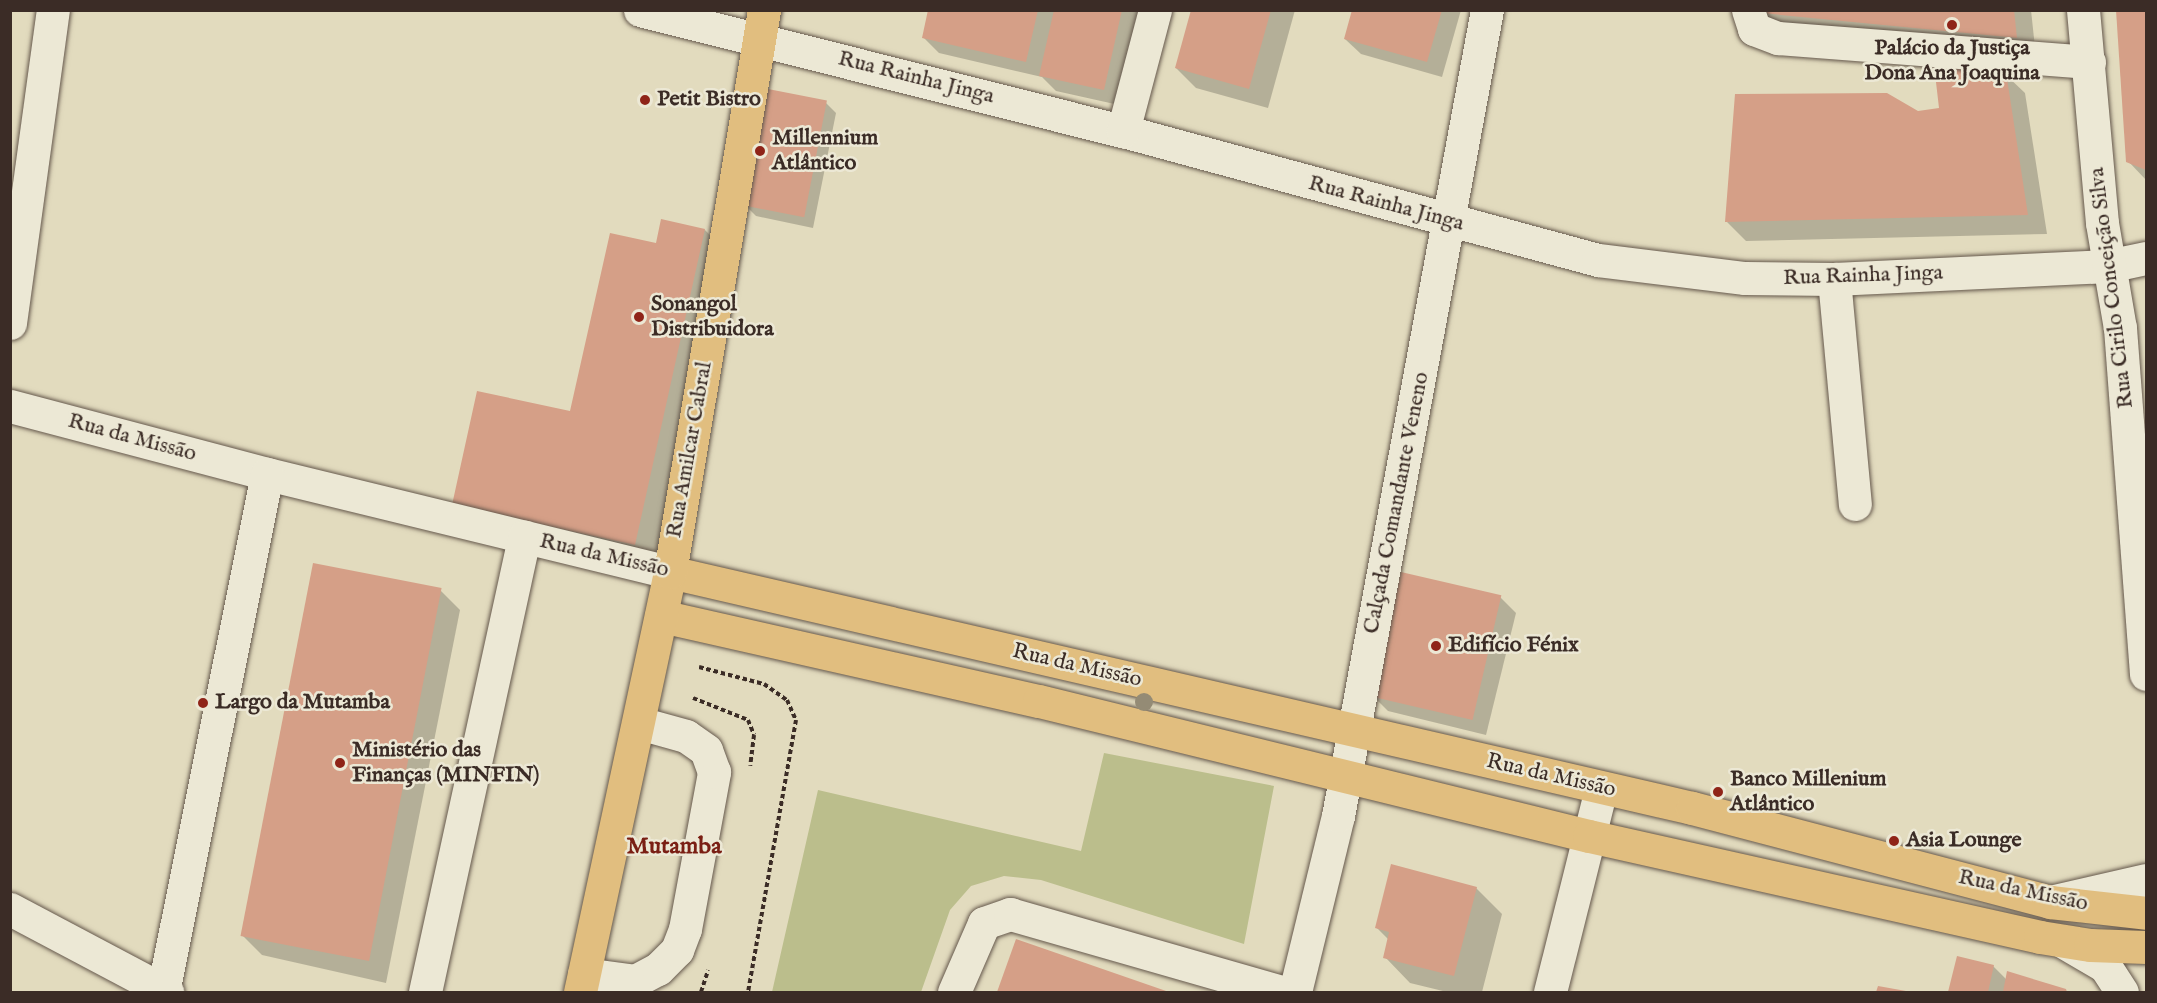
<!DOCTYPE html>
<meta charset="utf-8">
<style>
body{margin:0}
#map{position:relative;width:2157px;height:1003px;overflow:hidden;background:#e2dbbe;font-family:"IM FELL English",serif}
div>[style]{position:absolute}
.green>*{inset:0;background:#bbbe8c}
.shadow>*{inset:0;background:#0003}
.building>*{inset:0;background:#d59f87;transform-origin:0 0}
.path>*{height:4px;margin-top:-2px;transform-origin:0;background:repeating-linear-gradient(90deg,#3b2c26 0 4.5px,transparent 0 7.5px)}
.roads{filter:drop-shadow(0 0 2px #65584c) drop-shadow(0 0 2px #65584c)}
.minor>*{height:33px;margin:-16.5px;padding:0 16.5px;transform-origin:16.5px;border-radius:16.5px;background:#ece8d5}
.major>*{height:33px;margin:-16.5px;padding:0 16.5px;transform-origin:16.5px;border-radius:16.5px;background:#e1be7f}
.trees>*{width:18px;height:18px;margin:-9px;border-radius:50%;background:#948b75}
.dots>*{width:16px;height:16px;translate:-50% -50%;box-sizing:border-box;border:3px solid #ece8d5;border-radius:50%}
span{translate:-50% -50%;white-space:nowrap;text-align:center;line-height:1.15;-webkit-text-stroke:5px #ece8d5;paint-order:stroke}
.poi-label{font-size:22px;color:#3b2c26;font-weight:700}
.left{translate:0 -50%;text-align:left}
.street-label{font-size:22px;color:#3b2c26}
.neighbourhood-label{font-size:24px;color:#7a1f14;font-weight:700}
.frame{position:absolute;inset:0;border:12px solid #3b2c26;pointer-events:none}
</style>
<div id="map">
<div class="green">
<i style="clip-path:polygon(1104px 753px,1274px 786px,1244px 944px,1041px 880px,1004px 876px,971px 886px,950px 910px,921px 992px,772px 992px,818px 790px,1081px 851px)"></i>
</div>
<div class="shadow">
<i style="clip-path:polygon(930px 10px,1141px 10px,1119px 105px,1056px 91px,1042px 77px,939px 53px,924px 38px)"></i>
<i style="clip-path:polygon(1192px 10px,1295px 10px,1268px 108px,1196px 88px,1176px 68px)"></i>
<i style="clip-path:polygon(1353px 10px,1461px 10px,1442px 77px,1361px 54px,1345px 39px)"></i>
<i style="clip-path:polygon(1762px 10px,2031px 10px,2036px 57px,1782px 32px)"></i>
<i style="clip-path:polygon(2118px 10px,2146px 10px,2146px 180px,2128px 161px)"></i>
<i style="clip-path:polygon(2005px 74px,2025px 93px,2047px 234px,1746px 241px,1727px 222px,1918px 113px,1940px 109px)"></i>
<i style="clip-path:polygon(826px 103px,836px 113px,813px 228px,756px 216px,745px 205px)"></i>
<i style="clip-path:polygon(705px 230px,730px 256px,660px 570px,479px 530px,572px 413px,657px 244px)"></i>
<i style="clip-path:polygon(440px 590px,460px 610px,386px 983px,262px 955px,243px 936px)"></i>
<i style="clip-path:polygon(1500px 597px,1516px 613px,1486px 735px,1388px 711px,1373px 696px)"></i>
<i style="clip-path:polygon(1476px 888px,1502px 914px,1482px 992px,1447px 992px,1410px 983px,1385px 957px,1389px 940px,1376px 927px)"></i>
<i style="clip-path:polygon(1017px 941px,1166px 992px,999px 992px)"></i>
<i style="clip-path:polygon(1958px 958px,1993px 966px,2007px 980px,2068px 992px,1950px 992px)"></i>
</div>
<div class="building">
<i style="clip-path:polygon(928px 10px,1038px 10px,1026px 62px,922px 38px)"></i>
<i style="clip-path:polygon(1054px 10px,1122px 10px,1104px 90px,1039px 76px)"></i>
<i style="clip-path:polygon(1191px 10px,1271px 10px,1249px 89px,1175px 68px)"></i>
<i style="clip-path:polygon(1352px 10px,1442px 10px,1427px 62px,1344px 39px)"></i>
<i style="clip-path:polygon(1761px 10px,2014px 10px,2017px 38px,1761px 13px)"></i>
<i style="clip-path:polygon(2116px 10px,2146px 10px,2146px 170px,2126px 162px)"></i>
<i style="clip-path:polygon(1934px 65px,2006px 72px,2028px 215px,1725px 222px,1735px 94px,1887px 93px,1918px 111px,1939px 108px)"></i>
<i style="left:768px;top:89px;width:60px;height:119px;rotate:11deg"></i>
<i style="clip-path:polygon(661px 219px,705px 229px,635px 545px,452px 505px,477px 391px,570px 411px,610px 233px,656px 243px)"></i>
<i style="left:313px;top:563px;width:131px;height:380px;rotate:11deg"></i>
<i style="left:1401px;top:572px;width:103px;height:128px;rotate:13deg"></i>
<i style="clip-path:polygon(1391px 864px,1477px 887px,1454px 976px,1383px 958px,1389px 932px,1375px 928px)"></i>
<i style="clip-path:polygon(1016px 939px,1169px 992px,997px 992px)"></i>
<i style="clip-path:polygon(1957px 956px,1994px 965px,1988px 992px,1948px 992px)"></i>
<i style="clip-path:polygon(2007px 971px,2066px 989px,2067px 992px,2003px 992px)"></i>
<i style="clip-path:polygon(1878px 986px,1906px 991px,1906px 992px,1876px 992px)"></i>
</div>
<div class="path">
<i style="left:699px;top:667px;width:67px;rotate:14.7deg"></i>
<i style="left:764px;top:684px;width:28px;rotate:35deg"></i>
<i style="left:787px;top:700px;width:22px;rotate:66deg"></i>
<i style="left:796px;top:720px;width:276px;rotate:100deg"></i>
<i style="left:693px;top:698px;width:59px;rotate:21.8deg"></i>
<i style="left:748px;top:720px;width:16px;rotate:68deg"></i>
<i style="left:754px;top:735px;width:31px;rotate:97deg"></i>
<i style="left:701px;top:992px;width:23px;rotate:-72deg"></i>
</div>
<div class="roads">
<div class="minor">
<i style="left:640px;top:10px;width:498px;rotate:14.1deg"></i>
<i style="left:1123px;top:131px;width:492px;rotate:15.2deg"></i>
<i style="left:1598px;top:260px;width:148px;rotate:7deg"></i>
<i style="left:1745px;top:278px;width:89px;rotate:0.6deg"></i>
<i style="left:1834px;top:279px;width:274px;rotate:-2.7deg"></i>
<i style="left:2108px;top:266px;width:39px;rotate:-12deg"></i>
<i style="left:1748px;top:10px;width:20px;rotate:72deg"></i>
<i style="left:1754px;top:29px;width:26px;rotate:21deg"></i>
<i style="left:1778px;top:38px;width:312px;rotate:4.4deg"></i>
<i style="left:2083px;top:10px;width:214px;rotate:84.9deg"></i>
<i style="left:2102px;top:223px;width:107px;rotate:80.3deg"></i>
<i style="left:2120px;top:328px;width:347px;rotate:85.7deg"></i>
<i style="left:1123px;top:131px;width:125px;rotate:-75.2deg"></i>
<i style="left:1834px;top:279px;width:226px;rotate:84.7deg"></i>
<i style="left:10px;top:323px;width:316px;rotate:-82.2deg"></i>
<i style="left:10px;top:406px;width:266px;rotate:14.8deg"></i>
<i style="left:267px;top:474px;width:415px;rotate:13.7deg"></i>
<i style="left:2054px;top:901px;width:94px;rotate:-12.9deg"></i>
<i style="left:10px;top:909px;width:178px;rotate:27.9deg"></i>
<i style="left:2062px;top:941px;width:50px;rotate:30.2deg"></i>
<i style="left:2105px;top:966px;width:31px;rotate:57deg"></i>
<i style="left:584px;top:974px;width:51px;rotate:7.8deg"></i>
<i style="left:635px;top:981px;width:26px;rotate:-28deg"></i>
<i style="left:658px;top:969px;width:27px;rotate:-45deg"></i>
<i style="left:677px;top:950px;width:22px;rotate:-69deg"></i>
<i style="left:685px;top:929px;width:160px;rotate:-79.5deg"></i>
<i style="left:714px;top:772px;width:23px;rotate:-110deg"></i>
<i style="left:706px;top:750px;width:24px;rotate:-145deg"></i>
<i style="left:686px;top:736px;width:49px;rotate:-164.5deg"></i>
<i style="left:163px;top:992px;width:528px;rotate:-78.65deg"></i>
<i style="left:425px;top:992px;width:466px;rotate:-77.7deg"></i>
<i style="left:954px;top:992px;width:75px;rotate:-66.5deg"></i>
<i style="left:984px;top:923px;width:28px;rotate:-19deg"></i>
<i style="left:1010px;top:914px;width:283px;rotate:16deg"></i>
<i style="left:1295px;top:992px;width:181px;rotate:-76.3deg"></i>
<i style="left:1338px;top:816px;width:820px;rotate:-79.53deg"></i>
<i style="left:1550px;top:992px;width:209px;rotate:-75.9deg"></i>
</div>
<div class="major">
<i style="left:670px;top:572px;width:1049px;rotate:13deg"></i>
<i style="left:1692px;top:808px;width:370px;rotate:14.7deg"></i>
<i style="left:2050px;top:902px;width:97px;rotate:6.5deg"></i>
<i style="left:661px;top:616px;width:387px;rotate:12.7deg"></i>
<i style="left:1039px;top:701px;width:566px;rotate:13.79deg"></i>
<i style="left:1589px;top:836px;width:462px;rotate:12.6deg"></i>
<i style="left:2040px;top:937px;width:51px;rotate:9.1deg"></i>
<i style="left:2090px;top:945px;width:56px;rotate:2deg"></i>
<i style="left:580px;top:992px;width:430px;rotate:-77.9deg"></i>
<i style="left:670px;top:572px;width:570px;rotate:-80.5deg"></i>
</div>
</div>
<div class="trees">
<i style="left:1144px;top:702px"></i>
</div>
<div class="dots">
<i style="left:1952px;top:25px;background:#8f2418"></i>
<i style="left:645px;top:100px;background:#8f2418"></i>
<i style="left:760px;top:151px;background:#8f2418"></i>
<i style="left:639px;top:317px;background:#8f2418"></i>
<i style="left:1436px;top:646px;background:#8f2418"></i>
<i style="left:203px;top:703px;background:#8f2418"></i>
<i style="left:340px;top:763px;background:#8f2418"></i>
<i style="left:1718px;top:792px;background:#8f2418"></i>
<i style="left:1894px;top:841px;background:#8f2418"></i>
</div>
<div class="poi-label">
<span style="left:1952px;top:61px">Palácio da Justiça<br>Dona Ana Joaquina</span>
<span class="left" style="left:657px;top:100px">Petit Bistro</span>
<span class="left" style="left:772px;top:151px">Millennium<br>Atlântico</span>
<span class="left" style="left:651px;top:317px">Sonangol<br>Distribuidora</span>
<span class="left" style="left:1448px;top:646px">Edifício Fénix</span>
<span class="left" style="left:215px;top:703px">Largo da Mutamba</span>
<span class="left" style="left:352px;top:763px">Ministério das<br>Finanças (MINFIN)</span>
<span class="left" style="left:1730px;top:792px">Banco Millenium<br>Atlântico</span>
<span class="left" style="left:1906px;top:841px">Asia Lounge</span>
</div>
<div class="street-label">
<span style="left:916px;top:78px;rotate:14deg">Rua Rainha Jinga</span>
<span style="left:1386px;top:204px;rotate:15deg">Rua Rainha Jinga</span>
<span style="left:1863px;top:276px;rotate:-2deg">Rua Rainha Jinga</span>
<span style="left:2112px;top:288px;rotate:-97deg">Rua Cirilo Conceição Silva</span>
<span style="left:132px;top:438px;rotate:15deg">Rua da Missão</span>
<span style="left:690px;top:450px;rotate:-80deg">Rua Amilcar Cabral</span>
<span style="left:1397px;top:503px;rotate:-79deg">Calçada Comandante Veneno</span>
<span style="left:604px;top:556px;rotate:13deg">Rua da Missão</span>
<span style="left:1077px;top:666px;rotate:13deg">Rua da Missão</span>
<span style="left:1551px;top:776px;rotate:13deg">Rua da Missão</span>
<span style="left:2023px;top:891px;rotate:12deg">Rua da Missão</span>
</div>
<div class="neighbourhood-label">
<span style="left:674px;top:847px">Mutamba</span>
</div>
<div class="frame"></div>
</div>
